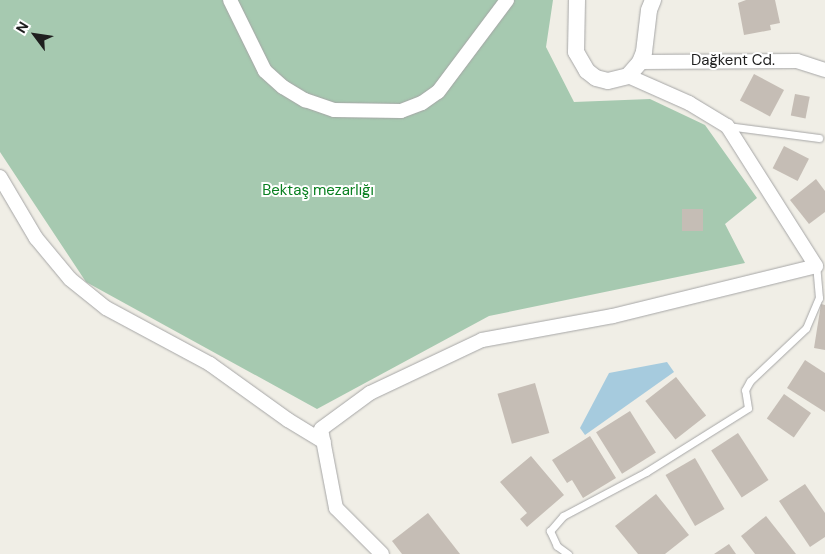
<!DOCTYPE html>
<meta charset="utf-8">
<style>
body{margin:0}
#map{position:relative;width:825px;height:554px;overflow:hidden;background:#f0eee6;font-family:"DM Sans",sans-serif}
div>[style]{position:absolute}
.cemetery>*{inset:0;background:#a6c9b0}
.water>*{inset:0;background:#a6cbde}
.building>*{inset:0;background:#c5bdb5;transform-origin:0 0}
.roads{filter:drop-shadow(0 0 1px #a6a6a6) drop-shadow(0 0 1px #a6a6a6)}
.service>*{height:7px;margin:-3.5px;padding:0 3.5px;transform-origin:3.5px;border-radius:3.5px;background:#fff}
.minor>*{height:14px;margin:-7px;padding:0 7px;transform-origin:7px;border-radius:7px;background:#fff}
.tertiary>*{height:16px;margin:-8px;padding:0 8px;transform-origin:8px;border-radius:8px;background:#fff}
span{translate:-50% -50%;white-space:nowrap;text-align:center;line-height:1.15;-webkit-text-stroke:4px #fff;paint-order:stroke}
.street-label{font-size:15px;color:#1f1f1f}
.park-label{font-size:15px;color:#0a8021}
.north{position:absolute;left:10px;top:10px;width:50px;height:50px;-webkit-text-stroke:4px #fff;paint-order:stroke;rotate:301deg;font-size:14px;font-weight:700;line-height:20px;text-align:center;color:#1f1f1f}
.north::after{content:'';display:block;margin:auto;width:18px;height:22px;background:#1f1f1f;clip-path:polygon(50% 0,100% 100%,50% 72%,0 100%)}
</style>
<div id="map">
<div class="cemetery">
<i style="clip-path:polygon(0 0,553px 0,546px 47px,574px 102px,650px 99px,705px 125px,757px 198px,725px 224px,745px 263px,489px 316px,317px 409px,86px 282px,0 152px)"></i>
</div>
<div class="water">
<i style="clip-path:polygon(667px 362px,674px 372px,585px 435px,580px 428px,609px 373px)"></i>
</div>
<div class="building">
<i style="clip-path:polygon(746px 0,775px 0,780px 23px,770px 25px,771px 30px,744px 35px,738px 3px)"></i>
<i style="left:754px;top:74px;width:34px;height:30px;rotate:28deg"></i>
<i style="left:795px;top:94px;width:15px;height:22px;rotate:11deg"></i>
<i style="left:784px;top:146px;width:28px;height:25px;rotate:27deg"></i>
<i style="clip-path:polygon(816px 179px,825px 191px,825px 212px,809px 224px,790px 200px)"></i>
<i style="left:682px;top:209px;width:21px;height:22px"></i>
<i style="clip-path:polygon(821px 304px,825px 305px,825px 350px,814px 348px)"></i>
<i style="clip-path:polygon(805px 360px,825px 373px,825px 412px,787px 388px)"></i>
<i style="left:676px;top:377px;width:49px;height:39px;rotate:52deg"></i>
<i style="left:535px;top:383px;width:52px;height:39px;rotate:74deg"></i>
<i style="left:784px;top:394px;width:33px;height:30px;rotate:35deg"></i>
<i style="left:630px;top:411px;width:49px;height:40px;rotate:58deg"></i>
<i style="left:738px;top:433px;width:56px;height:32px;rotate:57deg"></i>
<i style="clip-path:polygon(590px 436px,616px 478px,583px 498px,572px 480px,567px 483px,552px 460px)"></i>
<i style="clip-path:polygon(531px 456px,564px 495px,527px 527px,520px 519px,527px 513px,500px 482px)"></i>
<i style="left:695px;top:458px;width:59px;height:34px;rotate:60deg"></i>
<i style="clip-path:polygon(805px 484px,825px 513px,825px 537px,810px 547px,779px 501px)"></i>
<i style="clip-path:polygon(656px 494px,689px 535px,665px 554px,638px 554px,615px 526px)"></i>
<i style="clip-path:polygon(428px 513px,460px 554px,402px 554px,392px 541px)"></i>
<i style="clip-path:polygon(766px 516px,796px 554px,755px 554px,741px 536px)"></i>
<i style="clip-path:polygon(729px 544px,736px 554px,714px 554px)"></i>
</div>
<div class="roads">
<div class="service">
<i style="left:727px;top:126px;width:93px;rotate:7.4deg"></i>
<i style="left:568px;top:554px;width:14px;rotate:-144deg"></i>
<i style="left:557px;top:546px;width:17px;rotate:-115deg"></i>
<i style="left:550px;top:531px;width:20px;rotate:-49deg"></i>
<i style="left:563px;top:516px;width:94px;rotate:-27.9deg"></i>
<i style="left:646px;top:472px;width:120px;rotate:-32.1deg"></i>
<i style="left:748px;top:408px;width:18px;rotate:-99deg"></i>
<i style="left:745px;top:390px;width:10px;rotate:-61deg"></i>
<i style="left:750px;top:381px;width:77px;rotate:-43.4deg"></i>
<i style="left:806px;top:328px;width:33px;rotate:-67deg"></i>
<i style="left:819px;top:298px;width:32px;rotate:-95deg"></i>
</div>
<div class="minor">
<i style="left:230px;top:0;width:79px;rotate:63.8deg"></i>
<i style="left:265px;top:71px;width:24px;rotate:42deg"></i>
<i style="left:283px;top:87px;width:26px;rotate:31deg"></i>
<i style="left:305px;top:100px;width:31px;rotate:19deg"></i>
<i style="left:334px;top:110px;width:67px;rotate:0.9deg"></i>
<i style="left:401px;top:111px;width:22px;rotate:-21deg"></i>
<i style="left:422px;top:103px;width:19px;rotate:-35deg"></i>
<i style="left:438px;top:92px;width:115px;rotate:-53.1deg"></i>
<i style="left:640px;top:62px;width:157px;rotate:-0.4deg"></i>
<i style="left:797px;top:61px;width:29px;rotate:18deg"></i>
<i style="left:0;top:177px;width:71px;rotate:59.5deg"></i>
<i style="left:36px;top:238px;width:53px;rotate:50.3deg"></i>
<i style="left:70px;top:279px;width:46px;rotate:38.9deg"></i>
<i style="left:106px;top:308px;width:118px;rotate:28.3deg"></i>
<i style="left:210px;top:364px;width:96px;rotate:35.7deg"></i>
<i style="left:288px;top:420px;width:42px;rotate:31.4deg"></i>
<i style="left:382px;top:554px;width:65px;rotate:-135deg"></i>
<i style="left:336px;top:508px;width:80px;rotate:-100.8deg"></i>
<i style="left:321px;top:429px;width:61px;rotate:-36.3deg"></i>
<i style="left:370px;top:393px;width:124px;rotate:-25.3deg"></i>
<i style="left:482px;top:340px;width:133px;rotate:-10.4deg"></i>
<i style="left:613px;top:316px;width:209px;rotate:-13.8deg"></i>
<i style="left:816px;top:266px;width:166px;rotate:-122.4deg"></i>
<i style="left:727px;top:126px;width:44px;rotate:-148.8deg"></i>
<i style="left:689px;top:103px;width:67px;rotate:-156.1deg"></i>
</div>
<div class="tertiary">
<i style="left:577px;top:0;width:52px;rotate:91.1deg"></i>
<i style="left:576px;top:52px;width:22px;rotate:60deg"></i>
<i style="left:587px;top:71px;width:11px;rotate:38deg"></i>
<i style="left:596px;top:78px;width:12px;rotate:14deg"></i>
<i style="left:608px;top:81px;width:21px;rotate:-14deg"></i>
<i style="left:628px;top:76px;width:18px;rotate:-49deg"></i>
<i style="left:640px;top:62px;width:11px;rotate:-68deg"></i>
<i style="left:644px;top:52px;width:42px;rotate:-83.2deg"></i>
<i style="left:649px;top:10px;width:11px;rotate:-68deg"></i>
</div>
</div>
<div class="street-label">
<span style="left:733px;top:61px">Dağkent Cd.</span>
</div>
<div class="park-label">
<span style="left:318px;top:191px">Bektaş mezarlığı</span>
</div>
<div class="north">N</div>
</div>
